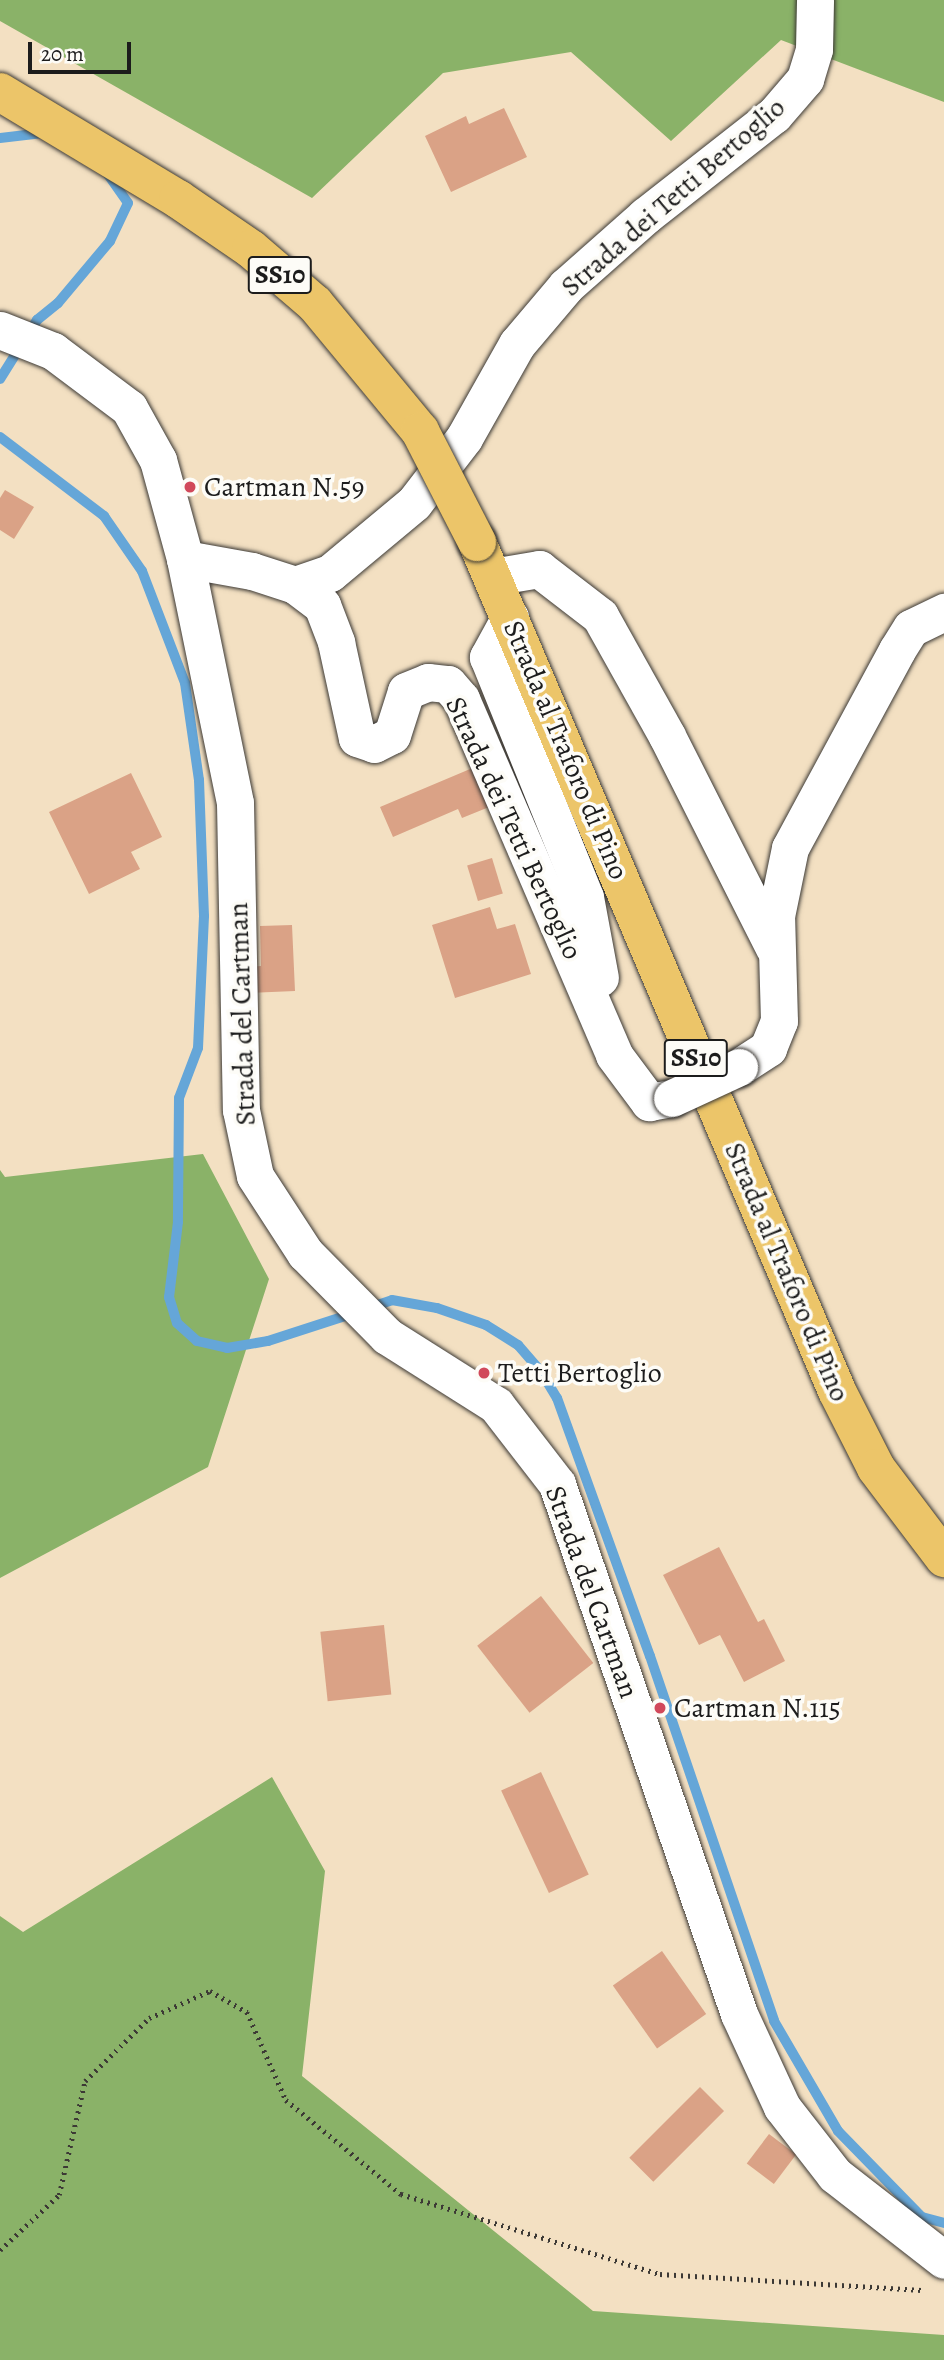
<!DOCTYPE html>
<style>
body{margin:0}
#map{position:relative;width:944px;height:2360px;overflow:hidden;background:#f3e0c2;font-family:Alegreya,serif}
div>[style]{position:absolute}
.forest>*{inset:0;background:#8ab268}
.stream>*{height:10px;margin:-5px;padding:0 5px;transform-origin:5px;border-radius:5px;background:#65a6d8}
.building>*{inset:0;background:#daa286;transform-origin:0 0}
.path>*{height:4.5px;margin-top:-2.25px;transform-origin:0;background:repeating-linear-gradient(90deg,#3c3935 0 2px,transparent 0 7px)}
.roads{filter:drop-shadow(0 0 2px #3c3935) drop-shadow(0 0 2px #3c3935)}
.minor>*{height:37px;margin:-18.5px;padding:0 18.5px;transform-origin:18.5px;border-radius:18.5px;background:#fff}
.major>*{height:38px;margin:-19px;padding:0 19px;transform-origin:19px;border-radius:19px;background:#ecc569}
.bridges{filter:drop-shadow(0 0 2px #3c3935) drop-shadow(0 0 2px #3c3935)}
.minor-bridge>*{height:37px;margin:-18.5px;padding:0 18.5px;transform-origin:18.5px;border-radius:18.5px;background:#fff}
.major-bridge>*{height:38px;margin:-19px;padding:0 19px;transform-origin:19px;border-radius:19px;background:#ecc569}
.dots>*{width:19px;height:19px;translate:-50% -50%;box-sizing:border-box;border:4px solid #fdfcf7;border-radius:50%}
span{translate:-50% -50%;white-space:nowrap;text-align:center;line-height:1.15;-webkit-text-stroke:7px #fdfcf7;paint-order:stroke}
.shield-label span{padding:2px 5px;background:#fdfcf7;border:2px solid;border-radius:5px;-webkit-text-stroke-width:0}
.shield-label{font-size:26px;color:#1c1c1c;font-weight:700}
.street-label{font-size:28px;color:#1c1c1c}
.poi-label{font-size:28px;color:#1c1c1c}
.left{translate:0 -50%;text-align:left}
.scale{position:absolute;left:28px;top:42px;width:103px;height:32px;box-sizing:border-box;border:4px solid #1c1c1c;border-top:0;padding-left:9px;font-size:21px;line-height:24px;white-space:nowrap;color:#1c1c1c;-webkit-text-stroke:5px #fdfcf7;paint-order:stroke}
</style>
<div id="map">
<div class="forest">
<i style="clip-path:polygon(0 0,944px 0,944px 102px,781px 40px,671px 141px,571px 52px,443px 73px,312px 198px,0 21px)"></i>
<i style="clip-path:polygon(203px 1154px,269px 1279px,208px 1467px,0 1578px,0 1170px,5px 1177px)"></i>
<i style="clip-path:polygon(272px 1777px,325px 1871px,302px 2076px,593px 2311px,944px 2335px,944px 2360px,0 2360px,0 1916px,23px 1932px)"></i>
</div>
<div class="stream">
<i style="left:0;top:138px;width:43px;rotate:-6.6deg"></i>
<i style="left:0;top:379px;width:70px;rotate:-57.9deg"></i>
<i style="left:37px;top:320px;width:27px;rotate:-39deg"></i>
<i style="left:58px;top:303px;width:81px;rotate:-50deg"></i>
<i style="left:110px;top:241px;width:42px;rotate:-64.7deg"></i>
<i style="left:128px;top:203px;width:37px;rotate:-125deg"></i>
<i style="left:0;top:437px;width:131px;rotate:37.2deg"></i>
<i style="left:104px;top:516px;width:67px;rotate:55.4deg"></i>
<i style="left:142px;top:571px;width:120px;rotate:69deg"></i>
<i style="left:185px;top:683px;width:98px;rotate:81.8deg"></i>
<i style="left:199px;top:780px;width:136px;rotate:87.9deg"></i>
<i style="left:204px;top:916px;width:132px;rotate:92.6deg"></i>
<i style="left:198px;top:1048px;width:53px;rotate:110.8deg"></i>
<i style="left:179px;top:1098px;width:124px;rotate:90.5deg"></i>
<i style="left:178px;top:1222px;width:76px;rotate:96.8deg"></i>
<i style="left:169px;top:1297px;width:27px;rotate:73deg"></i>
<i style="left:177px;top:1323px;width:27px;rotate:42deg"></i>
<i style="left:197px;top:1341px;width:31px;rotate:13deg"></i>
<i style="left:227px;top:1348px;width:42px;rotate:-9.7deg"></i>
<i style="left:268px;top:1341px;width:90px;rotate:-18deg"></i>
<i style="left:369px;top:1308px;width:24px;rotate:-19deg"></i>
<i style="left:392px;top:1300px;width:46px;rotate:10.1deg"></i>
<i style="left:437px;top:1308px;width:52px;rotate:19.1deg"></i>
<i style="left:486px;top:1325px;width:38px;rotate:32deg"></i>
<i style="left:518px;top:1345px;width:33px;rotate:49deg"></i>
<i style="left:540px;top:1370px;width:33px;rotate:59deg"></i>
<i style="left:557px;top:1398px;width:274px;rotate:70.2deg"></i>
<i style="left:650px;top:1656px;width:385px;rotate:71.2deg"></i>
<i style="left:774px;top:2021px;width:127px;rotate:59.8deg"></i>
<i style="left:838px;top:2131px;width:120px;rotate:45.7deg"></i>
<i style="left:922px;top:2217px;width:23px;rotate:15deg"></i>
</div>
<div class="building">
<i style="clip-path:polygon(504px 108px,527px 157px,451px 192px,425px 136px,466px 116px,469px 124px)"></i>
<i style="clip-path:polygon(5px 490px,34px 507px,14px 539px,0 530px,0 498px)"></i>
<i style="clip-path:polygon(482px 764px,499px 803px,462px 818px,458px 809px,393px 837px,380px 807px)"></i>
<i style="clip-path:polygon(131px 773px,162px 837px,131px 852px,140px 869px,89px 894px,49px 812px)"></i>
<i style="left:492px;top:858px;width:37px;height:26px;rotate:73deg"></i>
<i style="clip-path:polygon(490px 907px,497px 929px,515px 924px,531px 974px,455px 998px,432px 925px)"></i>
<i style="clip-path:polygon(292px 925px,295px 991px,247px 993px,247px 967px,261px 966px,260px 926px)"></i>
<i style="clip-path:polygon(719px 1547px,758px 1622px,764px 1619px,785px 1661px,744px 1682px,720px 1635px,699px 1645px,663px 1575px)"></i>
<i style="left:541px;top:1596px;width:85px;height:81px;rotate:52deg"></i>
<i style="left:384px;top:1625px;width:70px;height:64px;rotate:84deg"></i>
<i style="left:541px;top:1772px;width:113px;height:44px;rotate:65deg"></i>
<i style="left:662px;top:1951px;width:77px;height:60px;rotate:55deg"></i>
<i style="left:700px;top:2087px;width:34px;height:100px;rotate:45deg"></i>
<i style="left:769px;top:2134px;width:34px;height:37px;rotate:37deg"></i>
</div>
<div class="path">
<i style="left:0;top:2250px;width:81px;rotate:-43deg"></i>
<i style="left:59px;top:2195px;width:117px;rotate:-77.2deg"></i>
<i style="left:85px;top:2081px;width:90px;rotate:-44.5deg"></i>
<i style="left:149px;top:2018px;width:67px;rotate:-23.9deg"></i>
<i style="left:210px;top:1991px;width:43px;rotate:29.6deg"></i>
<i style="left:247px;top:2012px;width:96px;rotate:66.1deg"></i>
<i style="left:286px;top:2100px;width:149px;rotate:39.3deg"></i>
<i style="left:401px;top:2194px;width:271px;rotate:17.2deg"></i>
<i style="left:660px;top:2274px;width:262px;rotate:3.5deg"></i>
</div>
<div class="roads">
<div class="minor">
<i style="left:0;top:330px;width:57px;rotate:21.6deg"></i>
<i style="left:53px;top:351px;width:95px;rotate:36.9deg"></i>
<i style="left:129px;top:408px;width:60px;rotate:60.9deg"></i>
<i style="left:158px;top:460px;width:103px;rotate:74.7deg"></i>
<i style="left:185px;top:559px;width:249px;rotate:78.4deg"></i>
<i style="left:235px;top:803px;width:307px;rotate:88.9deg"></i>
<i style="left:241px;top:1110px;width:67px;rotate:78deg"></i>
<i style="left:255px;top:1176px;width:92px;rotate:57deg"></i>
<i style="left:305px;top:1253px;width:117px;rotate:45.3deg"></i>
<i style="left:387px;top:1336px;width:129px;rotate:32.3deg"></i>
<i style="left:496px;top:1405px;width:100px;rotate:52.3deg"></i>
<i style="left:557px;top:1484px;width:560px;rotate:71.05deg"></i>
<i style="left:739px;top:2014px;width:102px;rotate:65.2deg"></i>
<i style="left:782px;top:2107px;width:86px;rotate:52.1deg"></i>
<i style="left:835px;top:2175px;width:138px;rotate:37.9deg"></i>
<i style="left:185px;top:559px;width:68px;rotate:10.2deg"></i>
<i style="left:252px;top:571px;width:45px;rotate:18deg"></i>
<i style="left:295px;top:585px;width:34px;rotate:37deg"></i>
<i style="left:322px;top:605px;width:40px;rotate:69deg"></i>
<i style="left:336px;top:642px;width:98px;rotate:77.7deg"></i>
<i style="left:357px;top:738px;width:18px;rotate:19deg"></i>
<i style="left:374px;top:744px;width:20px;rotate:-27deg"></i>
<i style="left:392px;top:735px;width:46px;rotate:-72.3deg"></i>
<i style="left:406px;top:691px;width:24px;rotate:-22deg"></i>
<i style="left:428px;top:682px;width:20px;rotate:6deg"></i>
<i style="left:448px;top:684px;width:20px;rotate:49deg"></i>
<i style="left:461px;top:699px;width:387px;rotate:66.7deg"></i>
<i style="left:614px;top:1055px;width:59px;rotate:53.3deg"></i>
<i style="left:649px;top:1102px;width:23px;rotate:-10deg"></i>
<i style="left:492px;top:577px;width:48px;rotate:-9.7deg"></i>
<i style="left:539px;top:569px;width:77px;rotate:37.6deg"></i>
<i style="left:600px;top:616px;width:137px;rotate:60.8deg"></i>
<i style="left:667px;top:736px;width:237px;rotate:63.2deg"></i>
<i style="left:295px;top:585px;width:37px;rotate:-19deg"></i>
<i style="left:330px;top:573px;width:109px;rotate:-39.8deg"></i>
<i style="left:414px;top:503px;width:82px;rotate:-52.4deg"></i>
<i style="left:464px;top:438px;width:108px;rotate:-60.6deg"></i>
<i style="left:517px;top:344px;width:76px;rotate:-49.8deg"></i>
<i style="left:566px;top:286px;width:106px;rotate:-41.5deg"></i>
<i style="left:645px;top:216px;width:164px;rotate:-38.1deg"></i>
<i style="left:774px;top:115px;width:48px;rotate:-49.3deg"></i>
<i style="left:805px;top:79px;width:31px;rotate:-73deg"></i>
<i style="left:814px;top:49px;width:49px;rotate:-88.8deg"></i>
<i style="left:510px;top:617px;width:46px;rotate:118.8deg"></i>
<i style="left:488px;top:657px;width:259px;rotate:68deg"></i>
<i style="left:585px;top:897px;width:82px;rotate:79.5deg"></i>
<i style="left:739px;top:1067px;width:35px;rotate:-33deg"></i>
<i style="left:768px;top:1048px;width:29px;rotate:-68deg"></i>
<i style="left:779px;top:1021px;width:105px;rotate:-91.6deg"></i>
<i style="left:776px;top:916px;width:69px;rotate:-78.4deg"></i>
<i style="left:790px;top:848px;width:225px;rotate:-61.6deg"></i>
<i style="left:897px;top:650px;width:26px;rotate:-58deg"></i>
<i style="left:911px;top:628px;width:37px;rotate:-26deg"></i>
</div>
<div class="major">
<i style="left:477px;top:542px;width:922px;rotate:67.02deg"></i>
<i style="left:837px;top:1391px;width:86px;rotate:63.1deg"></i>
<i style="left:876px;top:1468px;width:113px;rotate:52.9deg"></i>
</div>
</div>
<div class="bridges">
<div class="minor-bridge">
<i style="left:672px;top:1098px;width:74px;rotate:-24.8deg"></i>
</div>
<div class="major-bridge">
<i style="left:0;top:92px;width:208px;rotate:31deg"></i>
<i style="left:178px;top:199px;width:88px;rotate:34.4deg"></i>
<i style="left:251px;top:249px;width:84px;rotate:40.7deg"></i>
<i style="left:315px;top:304px;width:165px;rotate:50.4deg"></i>
<i style="left:420px;top:431px;width:125px;rotate:62.8deg"></i>
</div>
</div>
<div class="dots">
<i style="left:190px;top:487px;background:#d1495b"></i>
<i style="left:484px;top:1373px;background:#d1495b"></i>
<i style="left:660px;top:1708px;background:#d1495b"></i>
</div>
<div class="shield-label">
<span style="left:280px;top:275px">SS10</span>
<span style="left:696px;top:1058px">SS10</span>
</div>
<div class="street-label">
<span style="left:673px;top:197px;rotate:-41deg">Strada dei Tetti Bertoglio</span>
<span style="left:566px;top:750px;rotate:67deg">Strada al Traforo di Pino</span>
<span style="left:514px;top:828px;rotate:65deg">Strada dei Tetti Bertoglio</span>
<span style="left:242px;top:1014px;rotate:-92deg">Strada del Cartman</span>
<span style="left:787px;top:1272px;rotate:67deg">Strada al Traforo di Pino</span>
<span style="left:592px;top:1592px;rotate:70deg">Strada del Cartman</span>
</div>
<div class="poi-label">
<span class="left" style="left:204px;top:487px">Cartman N.59</span>
<span class="left" style="left:498px;top:1373px">Tetti Bertoglio</span>
<span class="left" style="left:674px;top:1708px">Cartman N.115</span>
</div>
<div class="scale">20 m</div>
</div>
